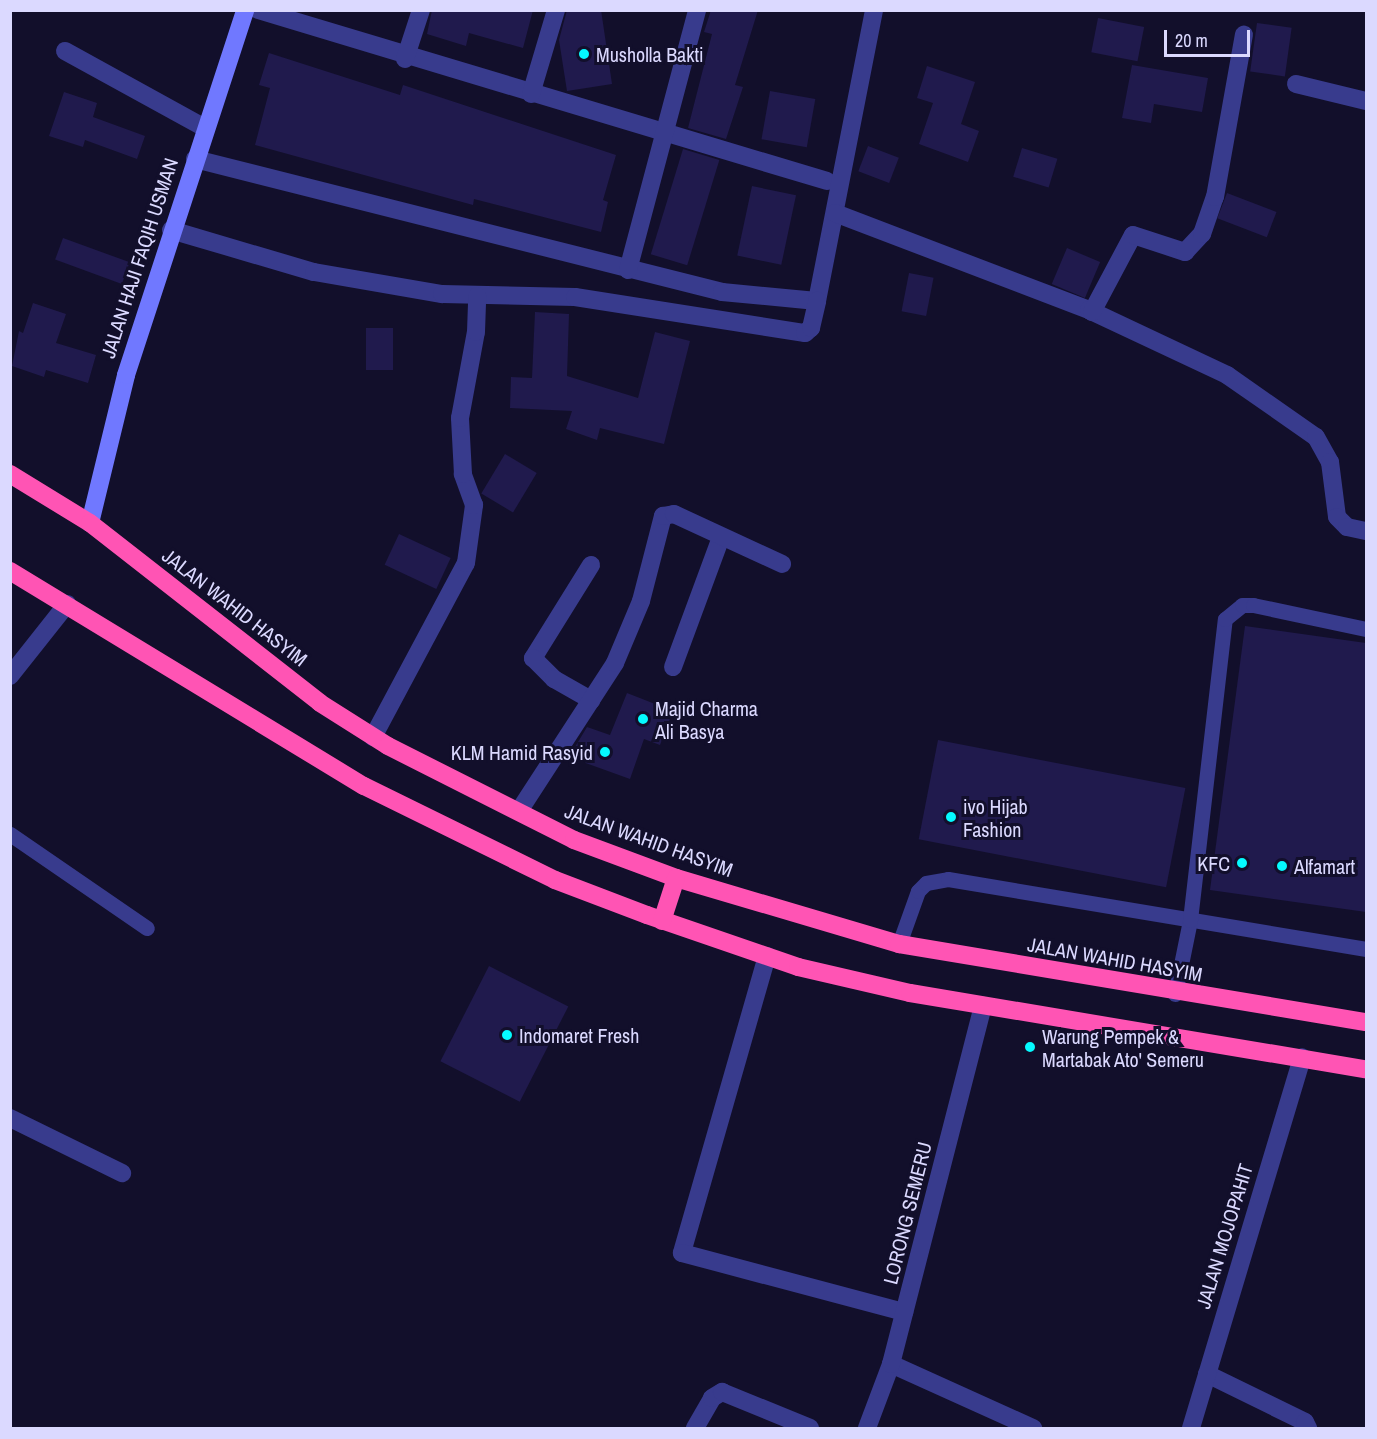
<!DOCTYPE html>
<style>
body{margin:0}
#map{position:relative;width:1377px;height:1439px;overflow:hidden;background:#120f2b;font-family:"Archivo Narrow",sans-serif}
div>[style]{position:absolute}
.building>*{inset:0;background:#201a4d;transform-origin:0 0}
.lane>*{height:15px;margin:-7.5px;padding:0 7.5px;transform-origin:7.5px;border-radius:7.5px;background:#383b8d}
.street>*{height:18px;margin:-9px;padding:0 9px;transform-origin:9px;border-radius:9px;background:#383b8d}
.secondary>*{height:18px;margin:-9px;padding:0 9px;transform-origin:9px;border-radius:9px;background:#7078ff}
.highway>*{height:18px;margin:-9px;padding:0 9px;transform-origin:9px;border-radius:9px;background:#ff54b4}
.dots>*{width:16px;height:16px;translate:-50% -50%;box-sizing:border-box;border:3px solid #120f2b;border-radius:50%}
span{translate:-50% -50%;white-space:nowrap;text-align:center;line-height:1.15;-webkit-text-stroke:6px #120f2b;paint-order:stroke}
.poi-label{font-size:20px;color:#dbd9ff}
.left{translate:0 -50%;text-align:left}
.right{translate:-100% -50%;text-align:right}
.street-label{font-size:20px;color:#dbd9ff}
.frame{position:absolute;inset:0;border:12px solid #dbd9ff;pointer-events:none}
.scale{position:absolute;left:1164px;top:30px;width:86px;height:27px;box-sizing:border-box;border:3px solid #dbd9ff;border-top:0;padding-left:8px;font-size:18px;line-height:21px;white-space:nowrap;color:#dbd9ff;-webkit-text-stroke:4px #120f2b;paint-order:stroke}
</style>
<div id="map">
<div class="building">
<i style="clip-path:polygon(432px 10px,533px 10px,523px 48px,469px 33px,466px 46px,427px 34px)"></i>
<i style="clip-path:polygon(567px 10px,601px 10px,612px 84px,567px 91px,559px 40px)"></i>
<i style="clip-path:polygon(711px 10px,758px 10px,735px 85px,743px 87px,726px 139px,688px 128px,712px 34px,704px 32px)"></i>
<i style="left:1098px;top:18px;width:47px;height:35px;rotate:11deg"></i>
<i style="left:1257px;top:23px;width:35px;height:49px;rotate:8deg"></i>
<i style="clip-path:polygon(269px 53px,400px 95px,403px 85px,616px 155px,603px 200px,608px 202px,601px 232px,474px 199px,473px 205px,255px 145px,270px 88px,259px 85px)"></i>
<i style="clip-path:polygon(1132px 65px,1208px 78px,1202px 112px,1154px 104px,1151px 123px,1122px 118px)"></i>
<i style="clip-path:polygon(927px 66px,975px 82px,961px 124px,979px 131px,968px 162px,919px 144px,933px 103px,917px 98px)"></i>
<i style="left:770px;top:91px;width:46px;height:49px;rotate:10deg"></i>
<i style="clip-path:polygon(64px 92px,97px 103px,93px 117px,145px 136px,137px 159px,85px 140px,83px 147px,49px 136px)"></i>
<i style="left:868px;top:146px;width:33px;height:27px;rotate:21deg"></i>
<i style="left:1022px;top:148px;width:37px;height:30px;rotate:17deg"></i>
<i style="left:683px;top:149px;width:38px;height:110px;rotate:17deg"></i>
<i style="left:752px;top:186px;width:45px;height:71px;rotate:12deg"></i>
<i style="left:1227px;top:193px;width:53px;height:27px;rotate:21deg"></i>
<i style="left:63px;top:238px;width:71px;height:23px;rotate:20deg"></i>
<i style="left:1067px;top:248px;width:36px;height:39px;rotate:23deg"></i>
<i style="left:909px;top:273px;width:25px;height:39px;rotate:11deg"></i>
<i style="clip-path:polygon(33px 303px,66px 314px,56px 343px,96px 355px,88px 383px,46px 370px,44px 377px,12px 366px,19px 331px,23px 333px)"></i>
<i style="clip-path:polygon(535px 312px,569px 314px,567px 376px,638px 398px,655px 332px,690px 341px,664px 444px,600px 428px,597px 440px,566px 429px,572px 411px,510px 408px,511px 377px,532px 378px)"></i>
<i style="left:366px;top:328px;width:27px;height:42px"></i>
<i style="left:505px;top:454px;width:37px;height:46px;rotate:31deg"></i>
<i style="left:399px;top:534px;width:57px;height:34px;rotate:25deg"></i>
<i style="clip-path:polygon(1245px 626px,1366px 643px,1366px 912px,1210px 890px)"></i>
<i style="clip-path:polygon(627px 693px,673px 711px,660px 745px,644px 739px,630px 779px,569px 757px,587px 727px,610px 735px)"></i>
<i style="left:938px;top:740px;width:252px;height:101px;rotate:11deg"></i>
<i style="left:489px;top:966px;width:89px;height:107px;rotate:27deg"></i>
</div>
<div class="lane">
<i style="left:10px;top:834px;width:166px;rotate:34.5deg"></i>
<i style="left:899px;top:944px;width:56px;rotate:-70.3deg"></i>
<i style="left:918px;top:891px;width:11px;rotate:-45deg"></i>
<i style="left:926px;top:883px;width:22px;rotate:-10deg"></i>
<i style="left:948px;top:879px;width:424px;rotate:9.5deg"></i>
<i style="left:1175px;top:994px;width:76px;rotate:-78.5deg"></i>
<i style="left:1190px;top:920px;width:303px;rotate:-83.4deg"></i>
<i style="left:1225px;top:619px;width:22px;rotate:-39deg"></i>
<i style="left:1242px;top:605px;width:11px"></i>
<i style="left:1253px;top:605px;width:116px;rotate:12deg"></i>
</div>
<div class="street">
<i style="left:258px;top:10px;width:594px;rotate:16.73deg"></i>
<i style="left:65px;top:51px;width:160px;rotate:28.8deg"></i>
<i style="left:405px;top:59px;width:52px;rotate:-71.9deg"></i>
<i style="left:1296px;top:84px;width:72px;rotate:13.7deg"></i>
<i style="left:531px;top:94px;width:88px;rotate:-73.4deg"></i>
<i style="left:195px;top:159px;width:544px;rotate:14.16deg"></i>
<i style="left:722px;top:292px;width:95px;rotate:5.4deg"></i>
<i style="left:817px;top:301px;width:297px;rotate:-78.9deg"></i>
<i style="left:835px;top:213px;width:272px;rotate:20.9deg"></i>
<i style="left:1089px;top:310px;width:153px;rotate:25.2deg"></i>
<i style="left:1227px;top:375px;width:108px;rotate:34.9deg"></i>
<i style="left:1316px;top:437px;width:29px;rotate:61deg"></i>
<i style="left:1330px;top:462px;width:55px;rotate:82.7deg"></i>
<i style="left:1337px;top:517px;width:14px;rotate:45deg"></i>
<i style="left:1347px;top:527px;width:19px;rotate:12deg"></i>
<i style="left:171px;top:230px;width:149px;rotate:16.4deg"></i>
<i style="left:314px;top:272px;width:130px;rotate:9.8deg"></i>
<i style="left:442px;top:294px;width:133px;rotate:1.3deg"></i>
<i style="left:575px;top:297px;width:233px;rotate:8.9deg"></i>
<i style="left:805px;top:333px;width:8px;rotate:-40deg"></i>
<i style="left:811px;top:328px;width:28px;rotate:-77deg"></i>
<i style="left:628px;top:270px;width:269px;rotate:-75.1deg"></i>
<i style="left:1092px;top:312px;width:87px;rotate:-62deg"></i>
<i style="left:1133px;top:235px;width:55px;rotate:18.1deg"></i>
<i style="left:1185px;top:252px;width:25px;rotate:-47deg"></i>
<i style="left:1202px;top:234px;width:39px;rotate:-71deg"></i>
<i style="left:1215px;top:197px;width:165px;rotate:-79.9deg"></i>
<i style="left:591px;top:565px;width:110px;rotate:121.9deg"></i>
<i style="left:533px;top:658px;width:30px;rotate:45deg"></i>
<i style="left:554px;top:679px;width:43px;rotate:29.6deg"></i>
<i style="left:673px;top:667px;width:139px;rotate:-69.7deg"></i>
<i style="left:10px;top:676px;width:92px;rotate:-51.6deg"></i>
<i style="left:373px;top:737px;width:197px;rotate:-61.9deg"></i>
<i style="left:466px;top:563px;width:59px;rotate:-82.1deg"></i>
<i style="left:474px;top:505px;width:33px;rotate:-110deg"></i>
<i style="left:463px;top:474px;width:56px;rotate:-93.1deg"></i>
<i style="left:460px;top:418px;width:87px;rotate:-79.5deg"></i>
<i style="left:476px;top:332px;width:36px;rotate:-88deg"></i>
<i style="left:519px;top:811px;width:176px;rotate:-57deg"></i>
<i style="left:615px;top:663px;width:67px;rotate:-67.2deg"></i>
<i style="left:641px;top:601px;width:88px;rotate:-75.5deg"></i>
<i style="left:663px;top:516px;width:11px;rotate:-10deg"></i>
<i style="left:674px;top:514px;width:119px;rotate:24.8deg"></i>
<i style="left:767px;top:956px;width:309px;rotate:106deg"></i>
<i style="left:682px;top:1253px;width:230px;rotate:14.9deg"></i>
<i style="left:10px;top:1118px;width:125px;rotate:26.2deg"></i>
<i style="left:891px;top:1364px;width:156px;rotate:24.3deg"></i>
<i style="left:1207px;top:1374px;width:109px;rotate:26.1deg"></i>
<i style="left:1305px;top:1422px;width:7px;rotate:63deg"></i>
<i style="left:695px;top:1428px;width:34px;rotate:-60deg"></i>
<i style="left:712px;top:1398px;width:12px;rotate:-31deg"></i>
<i style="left:722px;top:1392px;width:95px;rotate:22.2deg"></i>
<i style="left:867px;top:1428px;width:68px;rotate:-69.4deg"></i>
<i style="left:891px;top:1364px;width:370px;rotate:-75.6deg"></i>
<i style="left:1191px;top:1428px;width:387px;rotate:-73.3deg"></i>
</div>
<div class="secondary">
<i style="left:90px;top:523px;width:152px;rotate:-76.3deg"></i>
<i style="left:126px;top:375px;width:384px;rotate:-71.9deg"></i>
</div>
<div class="highway">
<i style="left:10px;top:474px;width:94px;rotate:31.5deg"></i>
<i style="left:90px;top:523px;width:292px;rotate:38deg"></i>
<i style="left:320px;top:703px;width:80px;rotate:32.3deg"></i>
<i style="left:388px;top:746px;width:208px;rotate:26.8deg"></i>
<i style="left:574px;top:840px;width:109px;rotate:20.4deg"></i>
<i style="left:676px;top:878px;width:233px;rotate:16.5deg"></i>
<i style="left:899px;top:944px;width:473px;rotate:9.5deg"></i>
<i style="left:10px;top:571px;width:414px;rotate:31.3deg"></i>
<i style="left:364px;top:786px;width:213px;rotate:26.2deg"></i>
<i style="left:555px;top:880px;width:98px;rotate:20.8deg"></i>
<i style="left:647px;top:915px;width:160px;rotate:19deg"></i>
<i style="left:798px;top:967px;width:115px;rotate:13.1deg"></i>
<i style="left:910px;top:993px;width:462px;rotate:9.5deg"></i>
<i style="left:662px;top:921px;width:45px;rotate:-72deg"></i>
</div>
<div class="dots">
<i style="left:584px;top:54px;background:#05faff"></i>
<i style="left:643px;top:719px;background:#05faff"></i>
<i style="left:605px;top:752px;background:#05faff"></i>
<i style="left:951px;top:817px;background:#05faff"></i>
<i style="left:1242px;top:863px;background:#05faff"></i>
<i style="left:1282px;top:866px;background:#05faff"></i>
<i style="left:507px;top:1035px;background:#05faff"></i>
<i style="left:1030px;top:1047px;background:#05faff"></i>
</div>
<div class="poi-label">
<span class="left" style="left:596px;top:54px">Musholla Bakti</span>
<span class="left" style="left:655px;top:720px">Majid Charma<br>Ali Basya</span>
<span class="right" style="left:593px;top:752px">KLM Hamid Rasyid</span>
<span class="left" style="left:963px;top:818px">ivo Hijab<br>Fashion</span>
<span class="right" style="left:1230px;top:863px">KFC</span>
<span class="left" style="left:1294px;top:866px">Alfamart</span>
<span class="left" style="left:519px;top:1035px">Indomaret Fresh</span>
<span class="left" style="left:1042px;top:1048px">Warung Pempek &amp;<br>Martabak Ato' Semeru</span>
</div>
<div class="street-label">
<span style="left:139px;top:258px;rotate:-72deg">JALAN HAJI FAQIH USMAN</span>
<span style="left:235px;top:607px;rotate:38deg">JALAN WAHID HASYIM</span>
<span style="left:649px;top:840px;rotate:20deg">JALAN WAHID HASYIM</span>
<span style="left:1115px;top:959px;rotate:10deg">JALAN WAHID HASYIM</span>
<span style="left:907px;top:1213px;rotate:-76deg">LORONG SEMERU</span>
<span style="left:1224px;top:1236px;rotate:-73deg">JALAN MOJOPAHIT</span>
</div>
<div class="frame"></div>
<div class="scale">20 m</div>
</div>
